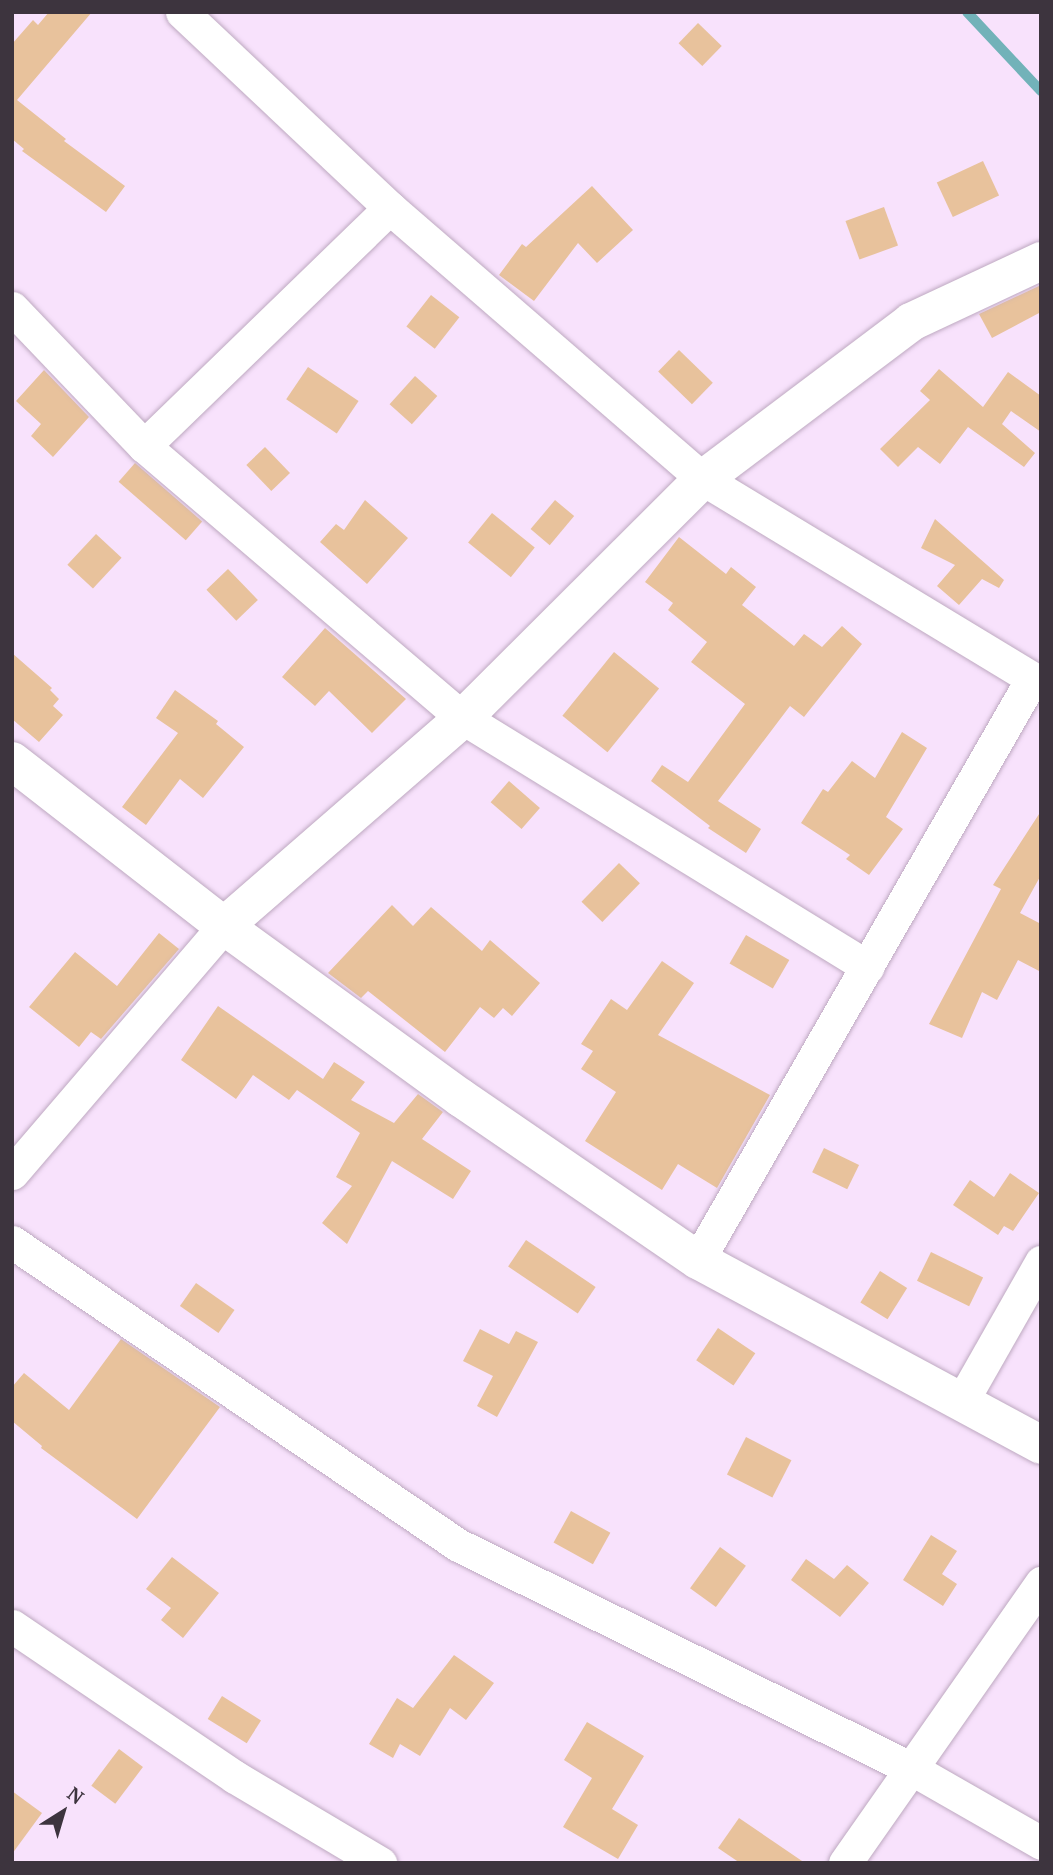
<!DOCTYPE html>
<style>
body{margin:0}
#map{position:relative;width:1053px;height:1875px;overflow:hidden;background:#f8e2fc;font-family:"PT Serif",serif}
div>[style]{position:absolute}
.stream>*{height:10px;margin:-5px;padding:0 5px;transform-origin:5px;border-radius:5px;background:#72b2b9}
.building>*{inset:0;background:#e8c29c;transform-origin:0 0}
.roads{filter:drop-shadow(0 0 2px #bea9c1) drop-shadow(0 0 2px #bea9c1)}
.street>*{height:33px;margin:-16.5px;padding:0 16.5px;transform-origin:16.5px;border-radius:16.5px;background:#fff}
.secondary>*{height:38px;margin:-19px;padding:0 19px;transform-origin:19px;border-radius:19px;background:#fff}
span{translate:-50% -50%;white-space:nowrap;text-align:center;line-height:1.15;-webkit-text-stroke:5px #f8e2fc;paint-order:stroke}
.frame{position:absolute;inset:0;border:14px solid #3d343e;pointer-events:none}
.north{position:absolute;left:28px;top:1777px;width:70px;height:70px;-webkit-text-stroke:5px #f8e2fc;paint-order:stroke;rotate:37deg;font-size:19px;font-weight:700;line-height:28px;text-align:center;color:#3d343e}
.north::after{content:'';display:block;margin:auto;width:24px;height:32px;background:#3d343e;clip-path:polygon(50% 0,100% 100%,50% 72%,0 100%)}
</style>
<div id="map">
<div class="stream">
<i style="left:967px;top:12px;width:108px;rotate:46.9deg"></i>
</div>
<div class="building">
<i style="clip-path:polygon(49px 12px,92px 12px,17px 100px,66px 139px,64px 141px,125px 186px,106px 212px,22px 151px,24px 149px,12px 139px,12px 44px,33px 20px,38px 25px)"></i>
<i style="left:698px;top:23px;width:33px;height:28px;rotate:44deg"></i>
<i style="left:983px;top:161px;width:38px;height:51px;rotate:65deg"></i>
<i style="clip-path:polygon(592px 186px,633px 230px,597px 263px,578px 243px,534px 301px,499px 275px,522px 244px,526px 247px)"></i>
<i style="left:884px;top:207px;width:41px;height:41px;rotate:70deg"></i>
<i style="clip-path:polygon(1041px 285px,1041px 312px,992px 338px,979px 314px)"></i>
<i style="left:431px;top:295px;width:36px;height:40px;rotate:38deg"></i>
<i style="left:679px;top:350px;width:47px;height:30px;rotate:44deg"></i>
<i style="left:308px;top:367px;width:61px;height:39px;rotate:34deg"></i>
<i style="clip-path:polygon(939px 369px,983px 407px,1008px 372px,1041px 396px,1041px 432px,1011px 411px,1002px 424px,1035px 453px,1024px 467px,968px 427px,940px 464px,918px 447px,898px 467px,880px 449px,930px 400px,920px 391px)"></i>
<i style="clip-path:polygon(44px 370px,89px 417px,53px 457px,31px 436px,41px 424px,16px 401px)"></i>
<i style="left:415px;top:376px;width:30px;height:38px;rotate:42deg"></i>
<i style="left:265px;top:447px;width:36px;height:26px;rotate:46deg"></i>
<i style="left:135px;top:463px;width:89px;height:25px;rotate:41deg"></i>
<i style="clip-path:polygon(365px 500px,408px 538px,367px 584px,320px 542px,336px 524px,344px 530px)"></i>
<i style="left:555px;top:500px;width:25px;height:38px;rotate:40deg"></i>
<i style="left:492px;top:513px;width:55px;height:38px;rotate:39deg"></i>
<i style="clip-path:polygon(935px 519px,1004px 580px,999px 588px,982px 579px,959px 605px,937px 586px,955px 565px,921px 548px)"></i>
<i style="left:96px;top:534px;width:35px;height:42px;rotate:43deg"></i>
<i style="clip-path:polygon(679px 537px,726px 574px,731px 567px,756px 587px,742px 605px,794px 646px,804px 634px,822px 647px,842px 626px,862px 644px,804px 717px,790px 706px,718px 801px,761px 829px,746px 853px,708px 828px,710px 826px,651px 781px,662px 765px,688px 782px,745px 704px,691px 662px,707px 642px,668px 610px,673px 603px,645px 582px)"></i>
<i style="left:228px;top:569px;width:43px;height:30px;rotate:46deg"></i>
<i style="clip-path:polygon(325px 628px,406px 699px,372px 733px,329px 691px,315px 706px,282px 677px)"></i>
<i style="left:614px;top:652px;width:58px;height:82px;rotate:39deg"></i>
<i style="clip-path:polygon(12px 653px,52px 688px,50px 690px,59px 699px,53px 706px,63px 715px,39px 742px,12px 719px)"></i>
<i style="clip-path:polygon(175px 690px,218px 721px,216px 724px,244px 747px,203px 798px,180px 779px,146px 825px,122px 807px,178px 733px,156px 718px)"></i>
<i style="clip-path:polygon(902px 732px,927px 748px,886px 817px,903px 829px,869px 875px,846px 859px,850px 855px,801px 823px,823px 789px,828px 792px,852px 761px,875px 778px)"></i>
<i style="left:509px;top:781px;width:41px;height:28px;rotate:41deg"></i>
<i style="clip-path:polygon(1041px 811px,1041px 875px,1020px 913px,1041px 924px,1041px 972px,1018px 960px,997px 1000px,982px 992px,962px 1038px,929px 1024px,1001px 889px,993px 885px)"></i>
<i style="left:619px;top:863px;width:29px;height:54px;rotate:44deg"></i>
<i style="clip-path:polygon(392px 905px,413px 926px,431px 907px,482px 951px,490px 940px,540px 983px,512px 1016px,503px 1008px,494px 1018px,480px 1007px,445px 1052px,368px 991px,361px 998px,328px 973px)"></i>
<i style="clip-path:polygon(159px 933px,179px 949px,101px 1039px,91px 1032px,79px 1047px,29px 1007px,75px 952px,117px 986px)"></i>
<i style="left:746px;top:935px;width:50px;height:33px;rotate:30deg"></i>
<i style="clip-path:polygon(662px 961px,694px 983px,658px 1035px,770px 1095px,717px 1188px,678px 1164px,662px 1190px,585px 1141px,616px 1092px,581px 1069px,593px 1051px,581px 1044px,611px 999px,627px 1010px)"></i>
<i style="clip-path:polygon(218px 1006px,323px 1079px,334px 1062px,365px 1082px,351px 1100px,394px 1123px,418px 1094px,443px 1112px,422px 1139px,471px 1171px,453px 1199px,392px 1161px,347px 1244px,322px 1223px,352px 1186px,336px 1177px,360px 1133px,297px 1090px,289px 1100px,253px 1075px,236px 1099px,181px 1060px)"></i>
<i style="left:824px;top:1148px;width:39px;height:27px;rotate:26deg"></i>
<i style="clip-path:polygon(1010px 1173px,1039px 1193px,1013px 1231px,1004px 1226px,998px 1235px,953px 1205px,970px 1180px,994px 1197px)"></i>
<i style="left:526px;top:1240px;width:84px;height:32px;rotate:34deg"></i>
<i style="left:931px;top:1252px;width:58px;height:32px;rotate:26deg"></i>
<i style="left:880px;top:1271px;width:32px;height:37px;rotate:32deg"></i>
<i style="left:196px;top:1283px;width:47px;height:28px;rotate:35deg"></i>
<i style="left:718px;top:1328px;width:45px;height:39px;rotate:34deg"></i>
<i style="clip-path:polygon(480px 1329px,509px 1344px,516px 1331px,538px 1342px,497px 1417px,477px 1406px,493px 1376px,463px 1361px)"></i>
<i style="clip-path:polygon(121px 1339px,220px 1407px,137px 1519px,41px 1448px,42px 1446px,12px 1421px,12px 1387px,24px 1373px,69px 1410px)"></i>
<i style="left:746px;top:1437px;width:51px;height:42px;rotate:27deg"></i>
<i style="left:571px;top:1511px;width:45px;height:36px;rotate:29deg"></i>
<i style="clip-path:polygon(931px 1535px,957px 1551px,942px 1574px,957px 1584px,943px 1606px,903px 1580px)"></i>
<i style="left:720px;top:1547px;width:32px;height:51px;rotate:36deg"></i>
<i style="clip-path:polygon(172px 1557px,219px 1593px,183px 1638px,161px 1620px,171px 1608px,146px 1589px)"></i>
<i style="clip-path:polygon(806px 1559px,834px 1579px,847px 1565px,869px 1583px,840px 1617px,791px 1580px)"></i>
<i style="clip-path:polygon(454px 1655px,494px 1683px,466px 1720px,450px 1708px,420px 1756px,400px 1744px,393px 1758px,369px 1744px,397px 1698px,413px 1708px)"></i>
<i style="left:222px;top:1696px;width:46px;height:27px;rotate:32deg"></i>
<i style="clip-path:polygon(587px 1722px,644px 1756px,612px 1809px,638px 1825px,618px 1859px,563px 1827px,592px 1778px,564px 1760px)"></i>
<i style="left:119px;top:1749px;width:30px;height:46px;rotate:37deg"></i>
<i style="clip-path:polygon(12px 1791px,42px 1813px,12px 1854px)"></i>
<i style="clip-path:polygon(739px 1818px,805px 1863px,740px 1863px,718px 1848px)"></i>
</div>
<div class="roads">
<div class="street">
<i style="left:182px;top:12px;width:286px;rotate:43.3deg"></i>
<i style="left:390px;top:208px;width:414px;rotate:40.9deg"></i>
<i style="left:703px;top:479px;width:395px;rotate:31.2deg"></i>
<i style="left:12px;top:308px;width:191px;rotate:46.3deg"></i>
<i style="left:144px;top:446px;width:419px;rotate:40.5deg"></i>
<i style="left:463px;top:718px;width:475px;rotate:31.6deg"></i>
<i style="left:144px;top:446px;width:342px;rotate:-44.1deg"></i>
<i style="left:12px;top:1173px;width:326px;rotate:-49.4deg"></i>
<i style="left:12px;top:1242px;width:539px;rotate:34.19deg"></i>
<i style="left:458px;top:1545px;width:506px;rotate:26.26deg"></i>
<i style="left:912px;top:1769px;width:149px;rotate:29.8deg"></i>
<i style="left:698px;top:1260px;width:670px;rotate:-60.11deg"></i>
<i style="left:962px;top:1401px;width:160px;rotate:-60.4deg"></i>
<i style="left:12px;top:1626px;width:269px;rotate:34.1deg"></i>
<i style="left:235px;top:1777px;width:169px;rotate:30.7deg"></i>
<i style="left:845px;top:1863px;width:342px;rotate:-55deg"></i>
</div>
<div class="secondary">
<i style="left:12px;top:761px;width:269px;rotate:37.9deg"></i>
<i style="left:224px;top:926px;width:293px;rotate:36deg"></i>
<i style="left:461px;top:1098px;width:287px;rotate:34.4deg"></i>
<i style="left:698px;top:1260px;width:390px;rotate:28.3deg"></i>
<i style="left:224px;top:926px;width:317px;rotate:-41deg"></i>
<i style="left:463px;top:718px;width:339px;rotate:-44.9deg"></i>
<i style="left:703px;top:479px;width:261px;rotate:-37deg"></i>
<i style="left:911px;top:322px;width:144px;rotate:-25.1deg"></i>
</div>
</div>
<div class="frame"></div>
<div class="north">N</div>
</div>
